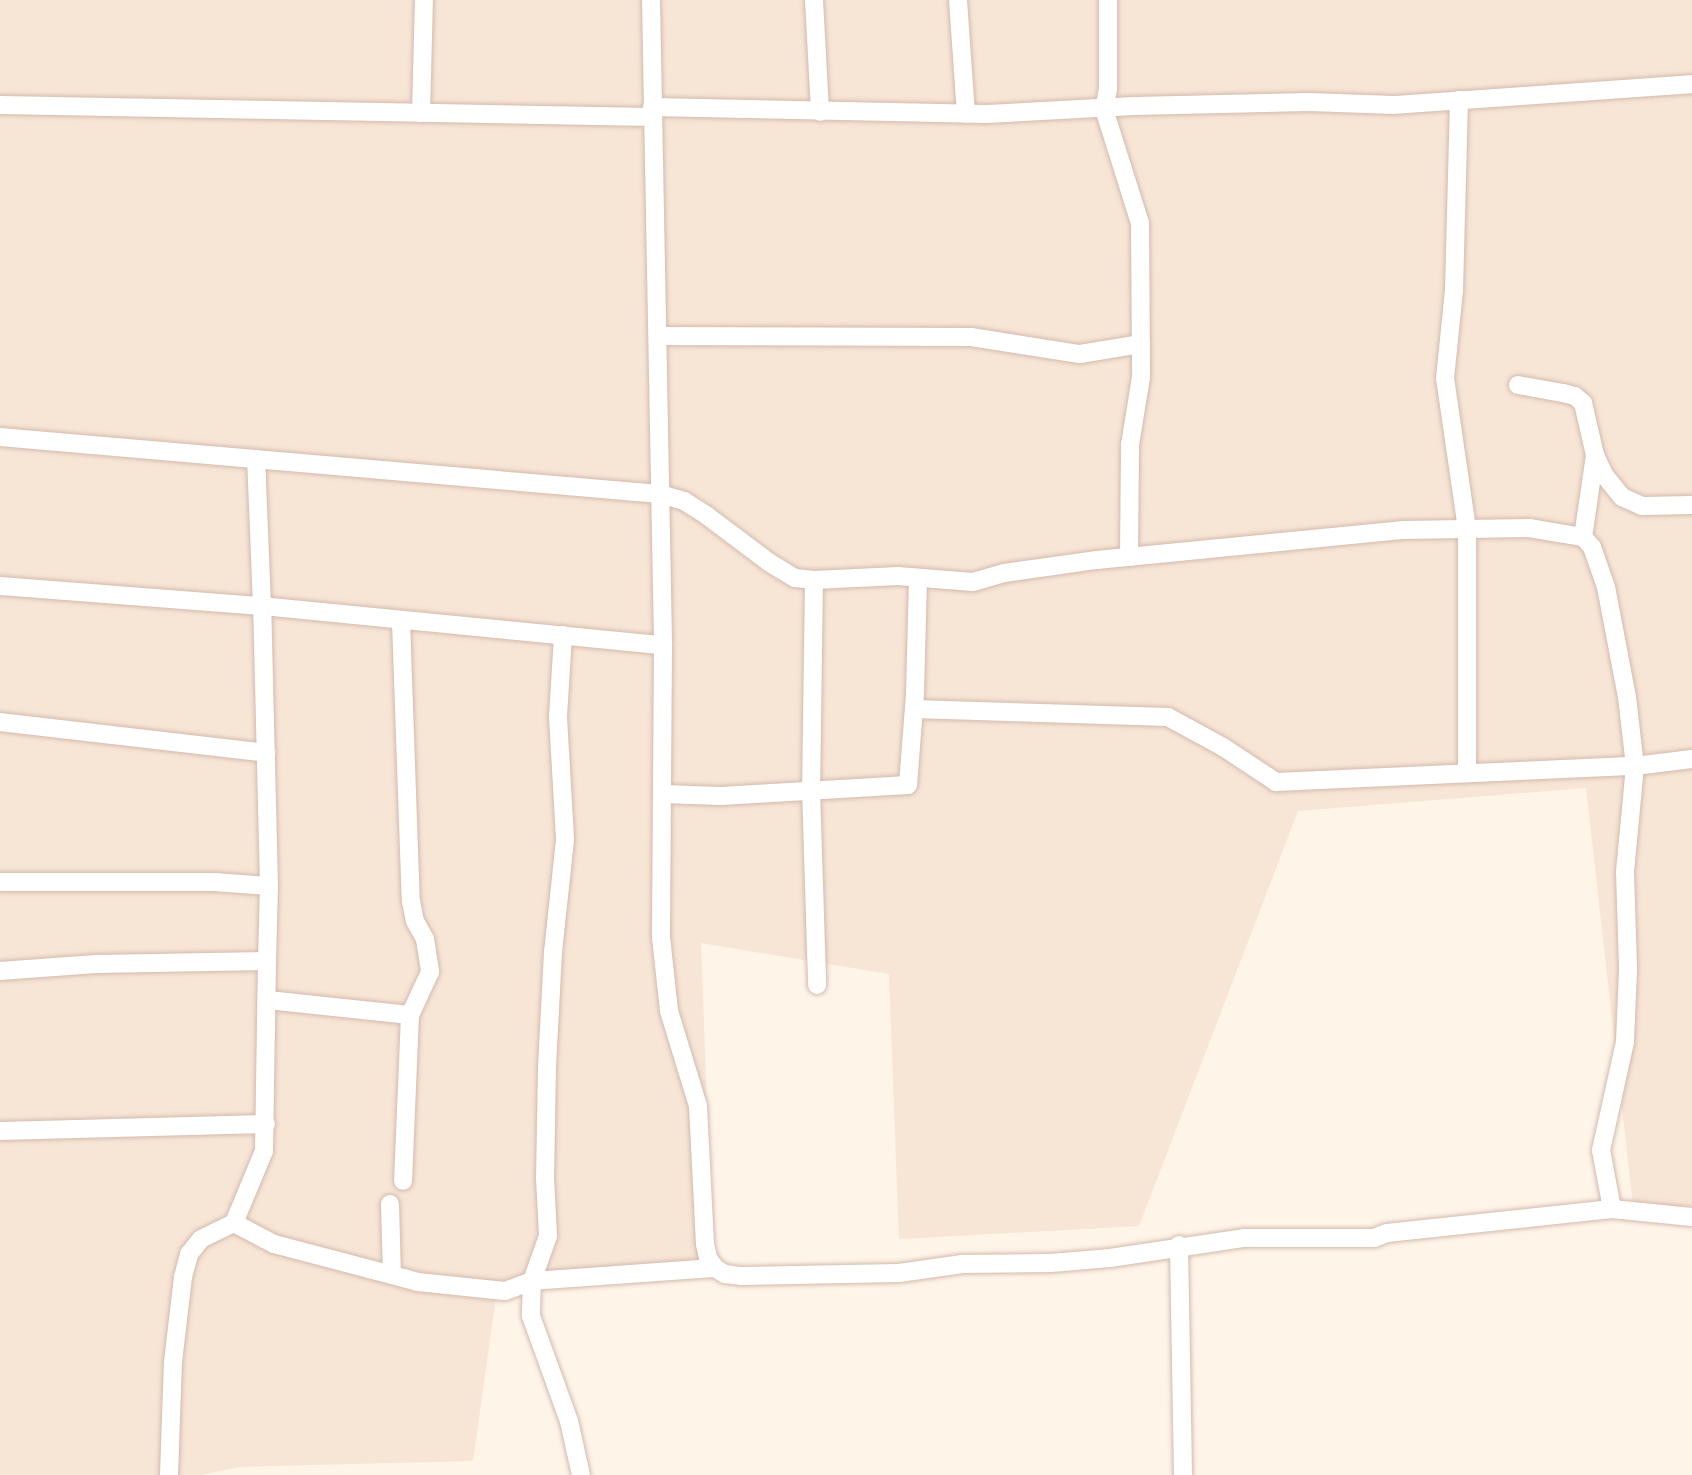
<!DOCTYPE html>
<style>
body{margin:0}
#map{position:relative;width:1692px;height:1475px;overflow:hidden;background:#fef4e8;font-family:"Golos Text",sans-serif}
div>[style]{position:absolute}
.residential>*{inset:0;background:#f7e5d6}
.roads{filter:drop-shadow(0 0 2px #d3baac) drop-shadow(0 0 2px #d3baac)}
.minor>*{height:18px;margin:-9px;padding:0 9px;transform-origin:9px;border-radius:9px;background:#fff}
span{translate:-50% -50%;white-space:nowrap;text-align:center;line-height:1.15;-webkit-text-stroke:7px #fff8f0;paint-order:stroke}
</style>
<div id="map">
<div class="residential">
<i style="clip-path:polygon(0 0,1692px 0,1692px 1205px,1634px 1214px,1586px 788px,1298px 811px,1139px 1226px,899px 1239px,889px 974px,701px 943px,713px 1272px,497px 1290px,473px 1461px,239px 1467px,201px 1475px,0 1475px)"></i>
</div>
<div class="roads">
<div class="minor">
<i style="left:651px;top:0;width:645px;rotate:88.93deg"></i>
<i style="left:663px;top:645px;width:292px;rotate:90.4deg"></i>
<i style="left:661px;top:937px;width:74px;rotate:83.8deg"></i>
<i style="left:669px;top:1011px;width:99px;rotate:73deg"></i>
<i style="left:698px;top:1106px;width:138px;rotate:87.1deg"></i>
<i style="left:705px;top:1244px;width:14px;rotate:78deg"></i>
<i style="left:708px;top:1258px;width:12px;rotate:55deg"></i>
<i style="left:715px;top:1268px;width:12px;rotate:31deg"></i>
<i style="left:725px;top:1274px;width:17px;rotate:7deg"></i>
<i style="left:742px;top:1276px;width:157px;rotate:-1.1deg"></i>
<i style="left:899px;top:1273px;width:64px;rotate:-8.1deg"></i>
<i style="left:962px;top:1264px;width:89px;rotate:-0.6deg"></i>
<i style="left:1051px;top:1263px;width:59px;rotate:-4.8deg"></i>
<i style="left:1110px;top:1258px;width:135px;rotate:-8.5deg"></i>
<i style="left:1244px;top:1238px;width:130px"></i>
<i style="left:1374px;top:1238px;width:14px;rotate:-21deg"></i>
<i style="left:1387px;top:1233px;width:226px;rotate:-6.1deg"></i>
<i style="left:1612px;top:1209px;width:80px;rotate:5.7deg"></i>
<i style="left:814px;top:0;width:112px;rotate:86.9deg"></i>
<i style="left:958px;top:0;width:114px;rotate:86deg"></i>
<i style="left:1108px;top:0;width:89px;rotate:90deg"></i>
<i style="left:1108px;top:89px;width:20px;rotate:101deg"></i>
<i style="left:1104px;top:109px;width:120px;rotate:72.5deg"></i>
<i style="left:1140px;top:223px;width:154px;rotate:89.6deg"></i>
<i style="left:1141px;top:377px;width:69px;rotate:99.2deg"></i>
<i style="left:1130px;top:445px;width:112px;rotate:90.5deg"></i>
<i style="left:1459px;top:100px;width:190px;rotate:91.5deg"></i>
<i style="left:1454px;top:290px;width:88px;rotate:95.8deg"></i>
<i style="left:1445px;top:378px;width:153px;rotate:81.7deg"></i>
<i style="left:1467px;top:529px;width:244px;rotate:90deg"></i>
<i style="left:0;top:105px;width:652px;rotate:1.05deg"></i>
<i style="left:652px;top:107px;width:335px;rotate:1.2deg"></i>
<i style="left:987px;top:114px;width:147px;rotate:-3.1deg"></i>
<i style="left:1134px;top:106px;width:175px;rotate:-1.3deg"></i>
<i style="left:1309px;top:102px;width:85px;rotate:2deg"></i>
<i style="left:1394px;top:105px;width:299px;rotate:-4deg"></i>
<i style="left:421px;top:113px;width:113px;rotate:-88.5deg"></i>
<i style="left:658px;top:336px;width:313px;rotate:0.2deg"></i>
<i style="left:971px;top:337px;width:110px;rotate:8.9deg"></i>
<i style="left:1080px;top:354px;width:62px;rotate:-9.3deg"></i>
<i style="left:1518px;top:385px;width:46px;rotate:10.1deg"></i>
<i style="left:1563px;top:393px;width:12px;rotate:14deg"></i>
<i style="left:1575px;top:396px;width:11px;rotate:41deg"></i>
<i style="left:1583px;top:403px;width:53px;rotate:77deg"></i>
<i style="left:1595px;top:455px;width:83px;rotate:98.3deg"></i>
<i style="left:0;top:437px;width:662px;rotate:4.94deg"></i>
<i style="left:660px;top:494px;width:25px;rotate:16deg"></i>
<i style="left:684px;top:501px;width:26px;rotate:32deg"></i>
<i style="left:706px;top:515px;width:80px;rotate:36.9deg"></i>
<i style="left:770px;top:563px;width:29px;rotate:31deg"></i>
<i style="left:795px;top:578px;width:19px;rotate:6deg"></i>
<i style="left:814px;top:580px;width:84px;rotate:-2.7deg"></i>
<i style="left:898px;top:576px;width:75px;rotate:4.6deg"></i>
<i style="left:973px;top:582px;width:32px;rotate:-16deg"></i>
<i style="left:1004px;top:573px;width:94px;rotate:-8deg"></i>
<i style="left:1097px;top:560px;width:306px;rotate:-5.6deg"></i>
<i style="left:1402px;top:530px;width:127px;rotate:-0.9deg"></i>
<i style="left:1529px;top:528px;width:55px;rotate:9.5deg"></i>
<i style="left:1583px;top:537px;width:13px;rotate:48deg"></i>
<i style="left:1592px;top:547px;width:42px;rotate:70.7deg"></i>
<i style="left:1606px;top:587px;width:112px;rotate:79.2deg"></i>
<i style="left:1627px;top:697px;width:69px;rotate:83.4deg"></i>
<i style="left:1635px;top:766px;width:106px;rotate:95.4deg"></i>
<i style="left:1625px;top:872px;width:98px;rotate:88.2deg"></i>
<i style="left:1628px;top:970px;width:72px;rotate:92.4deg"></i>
<i style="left:1625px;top:1042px;width:111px;rotate:102.5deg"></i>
<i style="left:1601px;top:1150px;width:60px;rotate:79.4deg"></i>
<i style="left:1595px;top:455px;width:23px;rotate:65deg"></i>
<i style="left:1605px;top:476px;width:27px;rotate:51deg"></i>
<i style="left:1622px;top:497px;width:22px;rotate:24deg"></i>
<i style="left:1642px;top:506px;width:50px;rotate:-1.1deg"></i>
<i style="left:814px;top:580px;width:209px;rotate:90.8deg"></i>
<i style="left:811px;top:789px;width:196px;rotate:88.2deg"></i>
<i style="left:0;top:586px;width:263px;rotate:4.4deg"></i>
<i style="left:262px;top:606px;width:147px;rotate:-92.3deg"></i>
<i style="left:401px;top:621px;width:280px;rotate:88deg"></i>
<i style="left:411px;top:901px;width:20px;rotate:79deg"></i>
<i style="left:415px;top:921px;width:21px;rotate:61deg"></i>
<i style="left:425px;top:939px;width:33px;rotate:81deg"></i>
<i style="left:430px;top:972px;width:47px;rotate:114.9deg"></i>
<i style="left:410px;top:1015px;width:166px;rotate:92.4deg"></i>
<i style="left:563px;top:635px;width:82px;rotate:93.5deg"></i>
<i style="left:558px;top:717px;width:123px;rotate:86.7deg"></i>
<i style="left:565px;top:840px;width:113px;rotate:96.1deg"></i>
<i style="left:553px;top:952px;width:114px;rotate:93deg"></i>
<i style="left:547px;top:1066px;width:112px;rotate:91deg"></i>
<i style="left:545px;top:1178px;width:58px;rotate:87deg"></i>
<i style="left:548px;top:1236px;width:48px;rotate:109.6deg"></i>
<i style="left:532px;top:1281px;width:35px;rotate:92deg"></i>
<i style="left:531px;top:1316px;width:112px;rotate:70.1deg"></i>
<i style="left:569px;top:1421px;width:55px;rotate:77.5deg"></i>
<i style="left:914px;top:709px;width:254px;rotate:1.8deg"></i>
<i style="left:1168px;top:717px;width:63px;rotate:28.6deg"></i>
<i style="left:1223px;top:747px;width:64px;rotate:33.4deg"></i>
<i style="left:1276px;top:782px;width:359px;rotate:-2.6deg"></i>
<i style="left:1635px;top:766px;width:57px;rotate:-7deg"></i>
<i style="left:0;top:722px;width:268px;rotate:6.6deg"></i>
<i style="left:663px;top:794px;width:58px;rotate:2deg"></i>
<i style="left:721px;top:796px;width:187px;rotate:-3.4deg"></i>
<i style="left:908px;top:785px;width:92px;rotate:-85.6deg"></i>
<i style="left:915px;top:693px;width:114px;rotate:-88.5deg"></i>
<i style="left:0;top:882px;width:214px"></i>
<i style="left:214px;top:882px;width:55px;rotate:4.2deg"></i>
<i style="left:0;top:971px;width:96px;rotate:-4.2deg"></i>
<i style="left:96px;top:964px;width:171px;rotate:-1deg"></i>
<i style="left:267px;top:961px;width:75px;rotate:-88.5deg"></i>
<i style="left:269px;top:886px;width:280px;rotate:-91.4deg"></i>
<i style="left:262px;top:606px;width:403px;rotate:5.6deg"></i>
<i style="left:267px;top:1000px;width:144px;rotate:6deg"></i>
<i style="left:0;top:1131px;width:266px;rotate:-1.5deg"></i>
<i style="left:390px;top:1204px;width:71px;rotate:88.4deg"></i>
<i style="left:392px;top:1275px;width:27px;rotate:15deg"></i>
<i style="left:418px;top:1282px;width:87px;rotate:5.9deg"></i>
<i style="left:505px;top:1291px;width:29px;rotate:-20deg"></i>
<i style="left:532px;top:1281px;width:183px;rotate:-4.1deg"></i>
<i style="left:234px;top:1223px;width:45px;rotate:27.7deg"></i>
<i style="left:274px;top:1244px;width:122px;rotate:14.7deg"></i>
<i style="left:1179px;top:1245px;width:230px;rotate:89deg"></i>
<i style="left:169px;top:1475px;width:113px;rotate:-88deg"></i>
<i style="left:173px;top:1362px;width:86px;rotate:-83.3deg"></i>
<i style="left:183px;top:1277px;width:24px;rotate:-75deg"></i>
<i style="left:189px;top:1254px;width:19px;rotate:-51deg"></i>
<i style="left:201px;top:1239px;width:37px;rotate:-26deg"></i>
<i style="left:234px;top:1223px;width:78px;rotate:-67.4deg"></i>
<i style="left:264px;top:1151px;width:190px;rotate:-89.1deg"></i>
</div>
</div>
</div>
